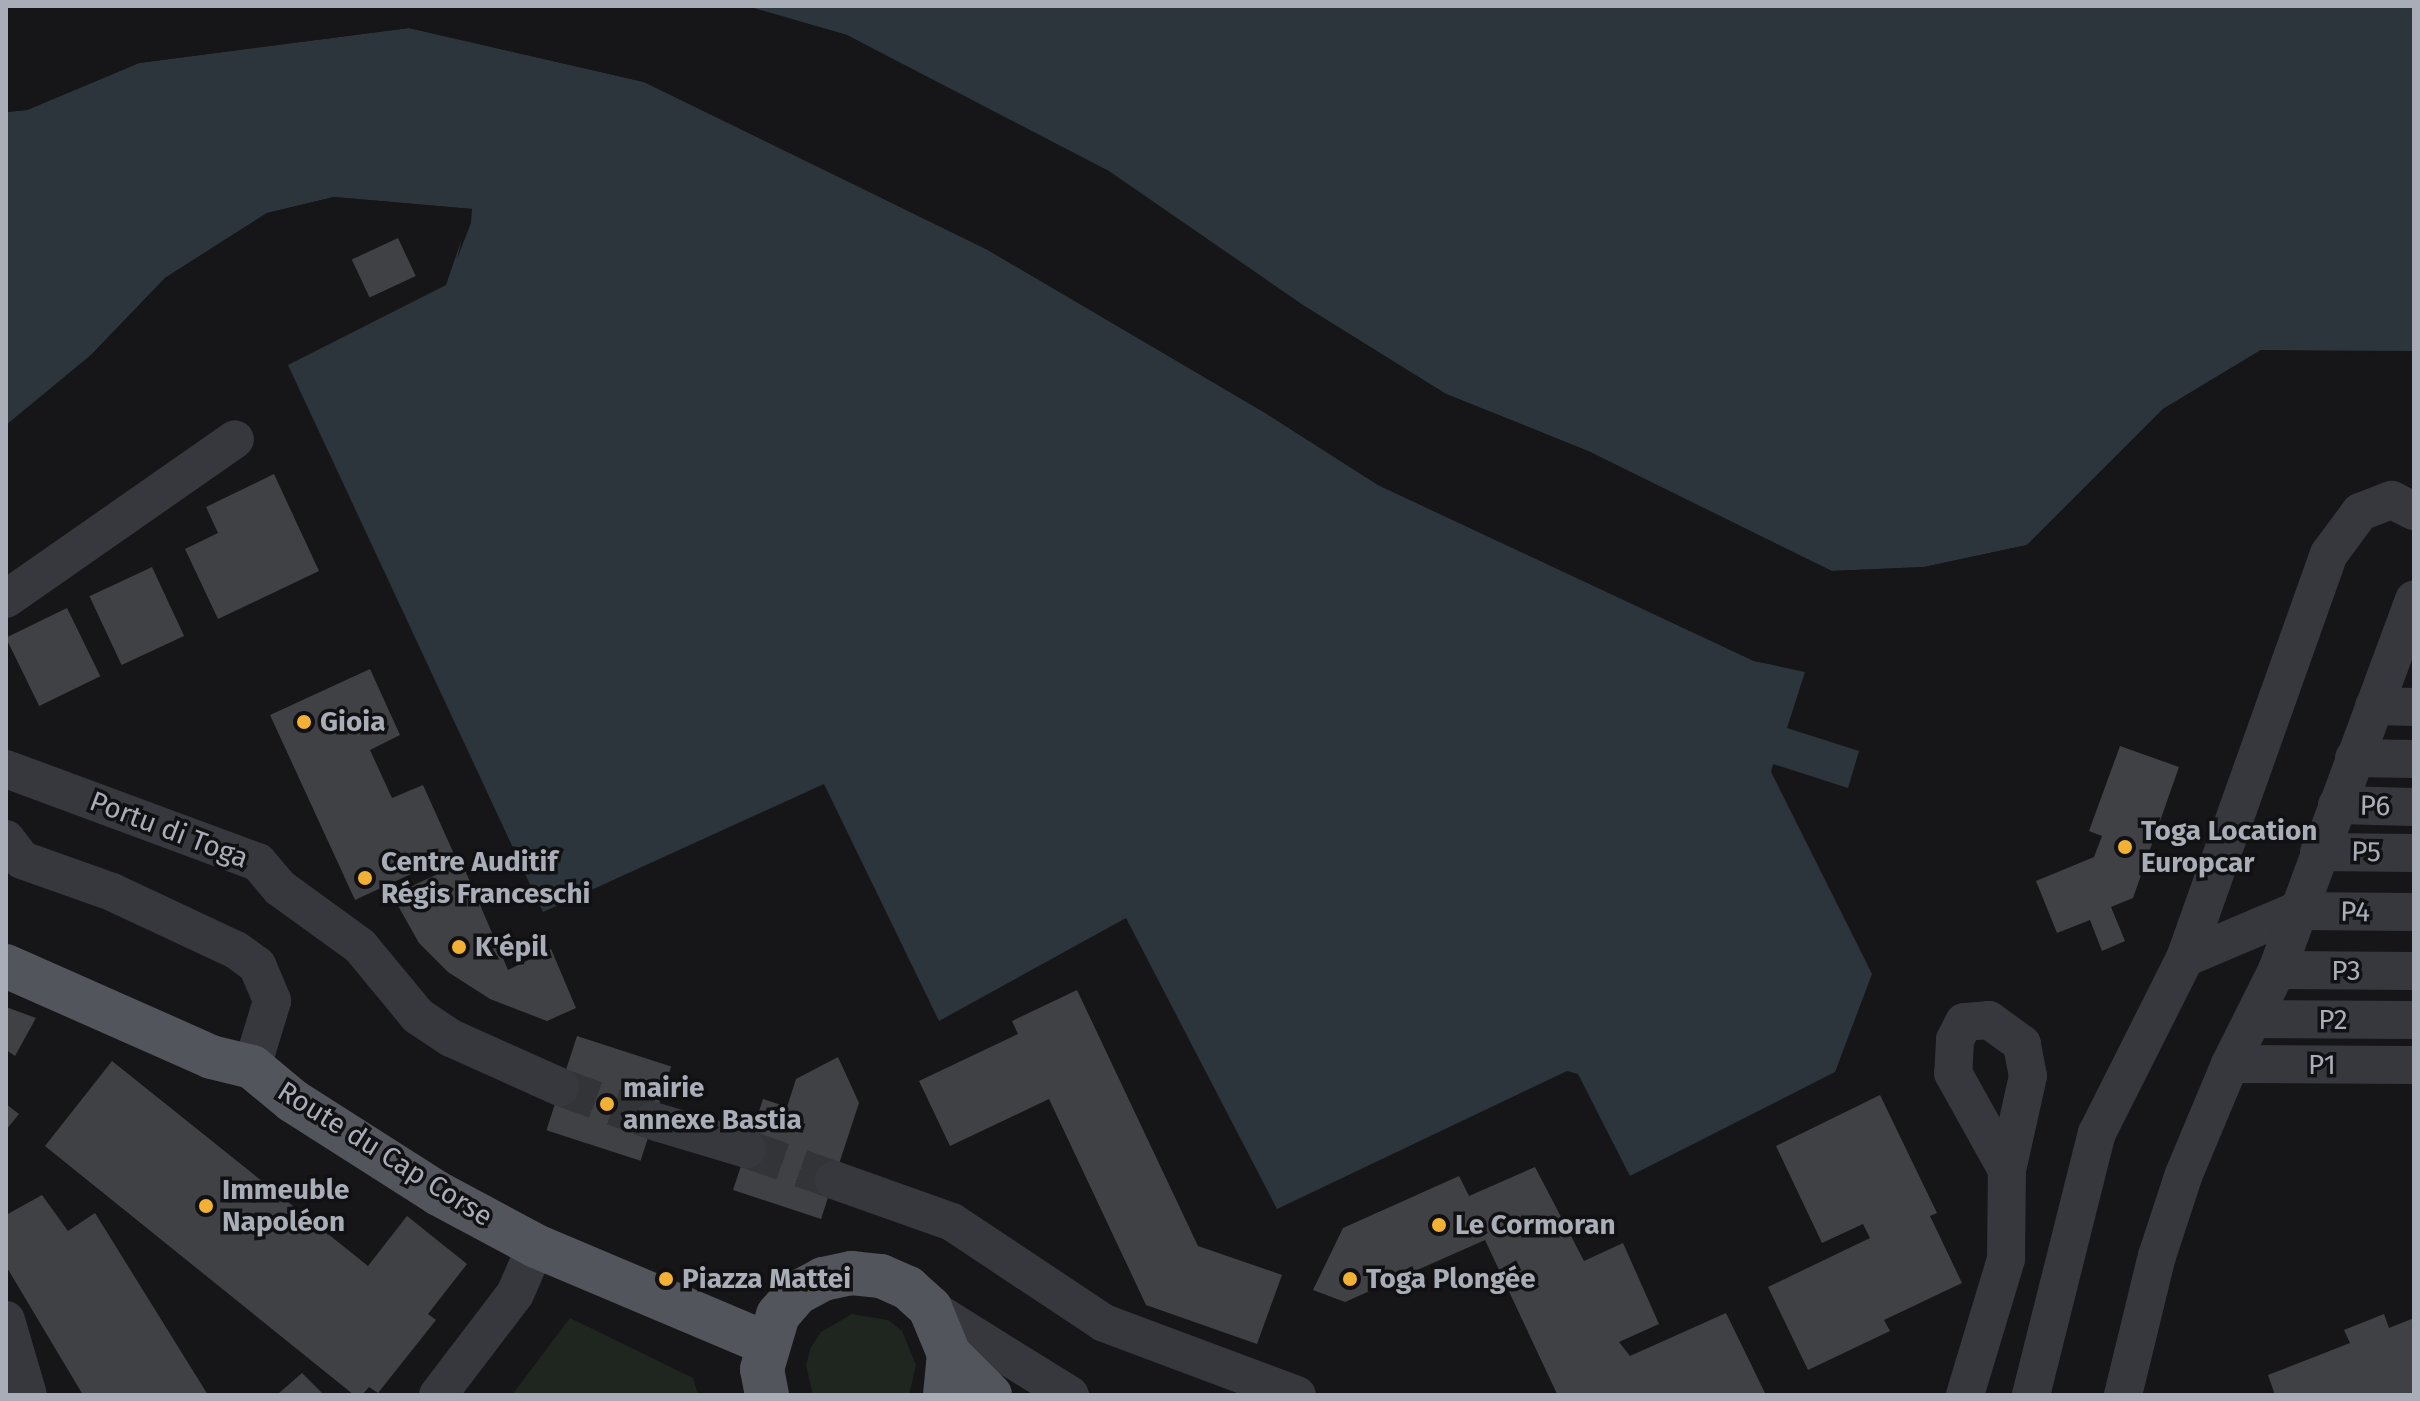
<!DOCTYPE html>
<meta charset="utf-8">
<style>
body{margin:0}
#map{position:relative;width:2420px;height:1401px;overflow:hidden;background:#161618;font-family:"Fira Sans",sans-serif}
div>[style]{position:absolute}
.green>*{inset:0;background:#1e261f}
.water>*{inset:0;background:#2c353c}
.pier>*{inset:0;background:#161618}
.building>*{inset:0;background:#404145;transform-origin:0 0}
.minor-tunnel>*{height:38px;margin-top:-19px;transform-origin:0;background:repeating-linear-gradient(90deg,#333438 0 38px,transparent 0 57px)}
.minor>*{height:38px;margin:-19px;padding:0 19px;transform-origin:19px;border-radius:19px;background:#37383d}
.major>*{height:44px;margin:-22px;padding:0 22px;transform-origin:22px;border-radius:22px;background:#53555c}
.dots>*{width:22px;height:22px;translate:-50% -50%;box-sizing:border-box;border:4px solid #111113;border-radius:50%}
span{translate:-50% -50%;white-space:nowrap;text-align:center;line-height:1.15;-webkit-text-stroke:7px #111113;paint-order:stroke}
.poi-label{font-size:28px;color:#a8adb8;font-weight:700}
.left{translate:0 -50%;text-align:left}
.street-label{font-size:28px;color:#a8adb8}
.frame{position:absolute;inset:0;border:8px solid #a8adb8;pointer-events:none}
</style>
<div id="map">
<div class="green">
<i style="clip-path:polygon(852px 1314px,888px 1320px,902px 1331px,916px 1365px,909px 1395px,813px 1395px,806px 1365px,811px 1347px,821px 1332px)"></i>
<i style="clip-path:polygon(570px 1318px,693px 1378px,698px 1395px,512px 1395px)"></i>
</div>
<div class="water">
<i style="clip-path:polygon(747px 6px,2414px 6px,2414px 351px,2261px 350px,2163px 409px,2027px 545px,1924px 567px,1831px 571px,1588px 451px,1446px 394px,1303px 305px,1109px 171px,847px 35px)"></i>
<i style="clip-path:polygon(409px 28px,644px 82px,986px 249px,1267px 414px,1378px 485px,1754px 661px,1805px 672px,1787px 728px,1859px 751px,1848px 788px,1773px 764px,1771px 772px,1872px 974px,1835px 1072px,1630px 1176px,1578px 1074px,1567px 1071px,1277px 1209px,1126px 918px,939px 1021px,824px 784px,543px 912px,288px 365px,446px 285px,472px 209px,334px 197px,267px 213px,165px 278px,41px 407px,6px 433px,6px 112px,27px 110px,139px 63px)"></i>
</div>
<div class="pier">
<i style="clip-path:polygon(743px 6px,847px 35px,910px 72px,845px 39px)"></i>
<i style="clip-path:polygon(409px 24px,645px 78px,988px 245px,1269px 410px,1380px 481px,1755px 657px,1809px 670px,1754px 661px,1378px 485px,1267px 414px,986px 249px,644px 82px,409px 28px,139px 63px,27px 110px,6px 112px,138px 59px)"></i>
<i style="clip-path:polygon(334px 197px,472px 209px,471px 223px,457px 259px,468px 212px,334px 201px,269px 216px,167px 281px,43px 409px,6px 437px,6px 425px,92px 354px,165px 278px,267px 213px)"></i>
<i style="clip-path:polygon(1253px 275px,1446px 394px,1588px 451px,1832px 571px,1924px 567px,2027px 545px,2163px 409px,2261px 350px,2414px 355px,2262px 354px,2165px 413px,2029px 548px,1924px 571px,1831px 575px,1586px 454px,1444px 398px)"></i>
</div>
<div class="building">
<i style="left:398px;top:238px;width:42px;height:51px;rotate:65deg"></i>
<i style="clip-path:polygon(274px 474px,319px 571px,218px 619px,185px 549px,218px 533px,206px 507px)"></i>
<i style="left:152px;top:567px;width:76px;height:69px;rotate:65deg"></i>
<i style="left:67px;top:608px;width:76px;height:68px;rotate:64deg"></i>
<i style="clip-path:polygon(370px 669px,400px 735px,370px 750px,392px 798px,423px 785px,454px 854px,355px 900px,270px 715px)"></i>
<i style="clip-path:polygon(2120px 746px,2179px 767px,2133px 898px,2111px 907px,2125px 941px,2102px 951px,2090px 920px,2057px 933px,2036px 881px,2094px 857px,2102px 836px,2089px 831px)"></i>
<i style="clip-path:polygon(462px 863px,508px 970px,551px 949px,576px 1008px,547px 1021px,490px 999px,448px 972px,419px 943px,392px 895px)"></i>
<i style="clip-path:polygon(1077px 990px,1198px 1246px,1282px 1275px,1257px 1344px,1146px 1305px,1049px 1099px,950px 1146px,919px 1081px,1018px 1034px,1012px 1021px)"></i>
<i style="clip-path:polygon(6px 1007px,36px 1018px,15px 1056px,6px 1050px)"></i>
<i style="left:577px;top:1036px;width:99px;height:99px;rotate:18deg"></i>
<i style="clip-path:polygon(838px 1057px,859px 1103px,821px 1219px,733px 1190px,763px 1099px,787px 1107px,796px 1079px)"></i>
<i style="clip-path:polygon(112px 1061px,368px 1266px,407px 1216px,467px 1264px,428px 1314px,436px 1320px,378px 1393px,369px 1387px,362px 1395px,354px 1395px,45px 1146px)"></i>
<i style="clip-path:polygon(1880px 1095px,1937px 1213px,1930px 1216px,1962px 1283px,1884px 1320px,1890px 1331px,1808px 1370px,1768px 1287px,1870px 1238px,1863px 1224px,1822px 1243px,1776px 1146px)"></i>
<i style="clip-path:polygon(6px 1104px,19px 1114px,6px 1130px)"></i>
<i style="clip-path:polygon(1535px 1167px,1584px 1261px,1623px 1243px,1659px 1324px,1619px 1342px,1630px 1356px,1726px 1313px,1765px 1393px,1557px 1394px,1485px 1240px,1345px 1302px,1313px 1290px,1343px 1228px,1459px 1176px,1469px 1196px)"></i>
<i style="clip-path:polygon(42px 1195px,68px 1231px,95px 1213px,208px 1395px,83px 1395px,6px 1266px,6px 1215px)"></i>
<i style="clip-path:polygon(2384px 1314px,2389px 1328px,2414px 1318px,2414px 1395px,2275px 1395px,2268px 1375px,2350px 1343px,2344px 1330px)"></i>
<i style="clip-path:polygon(302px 1373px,324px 1395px,279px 1393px)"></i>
</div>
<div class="minor-tunnel">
<i style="left:560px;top:1087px;width:99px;rotate:20.1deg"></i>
<i style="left:747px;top:1149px;width:92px;rotate:19.6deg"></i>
</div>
<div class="minor">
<i style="left:6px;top:599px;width:279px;rotate:-34.9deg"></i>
<i style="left:2374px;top:706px;width:40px;rotate:1.4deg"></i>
<i style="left:2354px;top:758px;width:60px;rotate:1deg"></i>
<i style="left:6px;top:769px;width:269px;rotate:20.3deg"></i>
<i style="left:258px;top:862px;width:34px;rotate:50deg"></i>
<i style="left:280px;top:888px;width:99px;rotate:35.9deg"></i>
<i style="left:360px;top:946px;width:91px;rotate:50.4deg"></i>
<i style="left:418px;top:1016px;width:40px;rotate:34deg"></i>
<i style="left:451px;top:1038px;width:120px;rotate:24.2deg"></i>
<i style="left:2337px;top:805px;width:77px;rotate:1.5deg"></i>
<i style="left:6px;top:839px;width:26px;rotate:53deg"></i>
<i style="left:22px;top:860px;width:96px;rotate:19.6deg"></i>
<i style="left:112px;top:892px;width:137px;rotate:25.1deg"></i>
<i style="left:236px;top:950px;width:26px;rotate:36deg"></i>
<i style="left:257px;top:965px;width:39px;rotate:67deg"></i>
<i style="left:272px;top:1001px;width:69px;rotate:106.9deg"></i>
<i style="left:2319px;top:852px;width:95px;rotate:0.6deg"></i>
<i style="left:2185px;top:958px;width:121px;rotate:-22.9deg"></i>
<i style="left:2296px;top:911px;width:118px;rotate:0.5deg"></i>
<i style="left:2277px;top:970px;width:137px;rotate:0.4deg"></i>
<i style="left:2253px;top:1019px;width:161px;rotate:0.4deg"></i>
<i style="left:2230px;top:1064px;width:184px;rotate:0.3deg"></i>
<i style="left:653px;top:1121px;width:98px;rotate:16.6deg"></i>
<i style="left:834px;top:1180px;width:125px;rotate:19.6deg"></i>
<i style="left:952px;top:1222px;width:182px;rotate:33.6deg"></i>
<i style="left:1104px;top:1323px;width:206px;rotate:20.5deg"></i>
<i style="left:930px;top:1308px;width:165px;rotate:31.9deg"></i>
<i style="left:6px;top:1320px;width:78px;rotate:73.7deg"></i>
<i style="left:438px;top:1395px;width:127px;rotate:-52.7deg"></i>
<i style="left:515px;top:1294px;width:52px;rotate:-66.4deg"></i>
<i style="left:1965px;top:1395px;width:142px;rotate:-73.2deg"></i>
<i style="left:2006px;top:1259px;width:89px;rotate:-89.4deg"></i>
<i style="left:2007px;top:1170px;width:96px;rotate:-77.4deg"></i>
<i style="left:2028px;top:1076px;width:33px;rotate:-101deg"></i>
<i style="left:2022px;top:1044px;width:41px;rotate:-144deg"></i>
<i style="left:1989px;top:1020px;width:25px;rotate:175deg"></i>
<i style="left:1964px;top:1022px;width:20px;rotate:117deg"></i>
<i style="left:1955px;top:1040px;width:33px;rotate:93deg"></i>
<i style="left:1953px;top:1073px;width:111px;rotate:60.9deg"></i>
<i style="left:2031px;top:1395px;width:270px;rotate:-75.9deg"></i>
<i style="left:2097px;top:1133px;width:196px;rotate:-63.3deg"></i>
<i style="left:2185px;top:958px;width:429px;rotate:-70.4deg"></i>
<i style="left:2329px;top:554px;width:52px;rotate:-53.6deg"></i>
<i style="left:2360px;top:512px;width:34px;rotate:-21deg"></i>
<i style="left:2392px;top:500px;width:25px;rotate:27deg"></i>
<i style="left:2123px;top:1395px;width:143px;rotate:-76.3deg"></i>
<i style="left:2157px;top:1256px;width:86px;rotate:-71.8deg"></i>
<i style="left:2184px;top:1174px;width:119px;rotate:-67.3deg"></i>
<i style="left:2230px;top:1064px;width:105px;rotate:-63.4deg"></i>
<i style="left:2277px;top:970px;width:395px;rotate:-69.7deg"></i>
</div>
<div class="major">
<i style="left:6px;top:966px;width:224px;rotate:23.9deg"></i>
<i style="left:211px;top:1057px;width:42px;rotate:13.7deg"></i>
<i style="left:252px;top:1067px;width:53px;rotate:39.7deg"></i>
<i style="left:293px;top:1101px;width:173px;rotate:32.5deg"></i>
<i style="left:439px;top:1194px;width:110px;rotate:28.2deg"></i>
<i style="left:536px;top:1246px;width:250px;rotate:22.9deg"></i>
<i style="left:949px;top:1354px;width:58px;rotate:45deg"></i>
<i style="left:767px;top:1395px;width:26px;rotate:-101deg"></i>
<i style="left:762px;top:1369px;width:56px;rotate:-73.5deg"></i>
<i style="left:778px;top:1315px;width:29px;rotate:-49deg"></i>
<i style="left:797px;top:1293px;width:30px;rotate:-28deg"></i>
<i style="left:823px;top:1279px;width:29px;rotate:-12deg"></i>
<i style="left:851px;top:1273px;width:30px;rotate:6deg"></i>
<i style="left:881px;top:1276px;width:30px;rotate:24deg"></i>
<i style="left:908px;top:1288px;width:30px;rotate:42deg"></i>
<i style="left:930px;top:1308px;width:50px;rotate:67.6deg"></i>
<i style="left:949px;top:1354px;width:41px;rotate:95.6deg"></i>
</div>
<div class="dots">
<i style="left:304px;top:722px;background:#f2b134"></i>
<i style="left:2125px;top:847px;background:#f2b134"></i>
<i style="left:365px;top:878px;background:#f2b134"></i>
<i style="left:459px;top:947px;background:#f2b134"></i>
<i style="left:607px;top:1104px;background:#f2b134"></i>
<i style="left:206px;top:1206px;background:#f2b134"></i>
<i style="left:1439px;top:1225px;background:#f2b134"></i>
<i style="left:666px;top:1279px;background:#f2b134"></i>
<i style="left:1350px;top:1279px;background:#f2b134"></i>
</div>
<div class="poi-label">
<span class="left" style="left:320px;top:722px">Gioia</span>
<span class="left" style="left:2141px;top:847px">Toga Location<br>Europcar</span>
<span class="left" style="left:381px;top:878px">Centre Auditif<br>Régis Franceschi</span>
<span class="left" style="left:475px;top:947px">K'épil</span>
<span class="left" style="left:623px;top:1104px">mairie<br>annexe Bastia</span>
<span class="left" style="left:222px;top:1206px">Immeuble<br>Napoléon</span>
<span class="left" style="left:1455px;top:1225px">Le Cormoran</span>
<span class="left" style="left:682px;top:1279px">Piazza Mattei</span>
<span class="left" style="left:1366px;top:1279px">Toga Plongée</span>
</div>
<div class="street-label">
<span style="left:2375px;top:806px;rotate:1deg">P6</span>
<span style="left:169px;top:830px;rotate:21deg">Portu di Toga</span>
<span style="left:2366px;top:852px;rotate:1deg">P5</span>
<span style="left:2355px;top:912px;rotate:1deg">P4</span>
<span style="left:2346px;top:971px">P3</span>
<span style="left:2333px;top:1020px">P2</span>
<span style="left:2322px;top:1065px">P1</span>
<span style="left:385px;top:1154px;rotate:32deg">Route du Cap Corse</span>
</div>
<div class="frame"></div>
</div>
